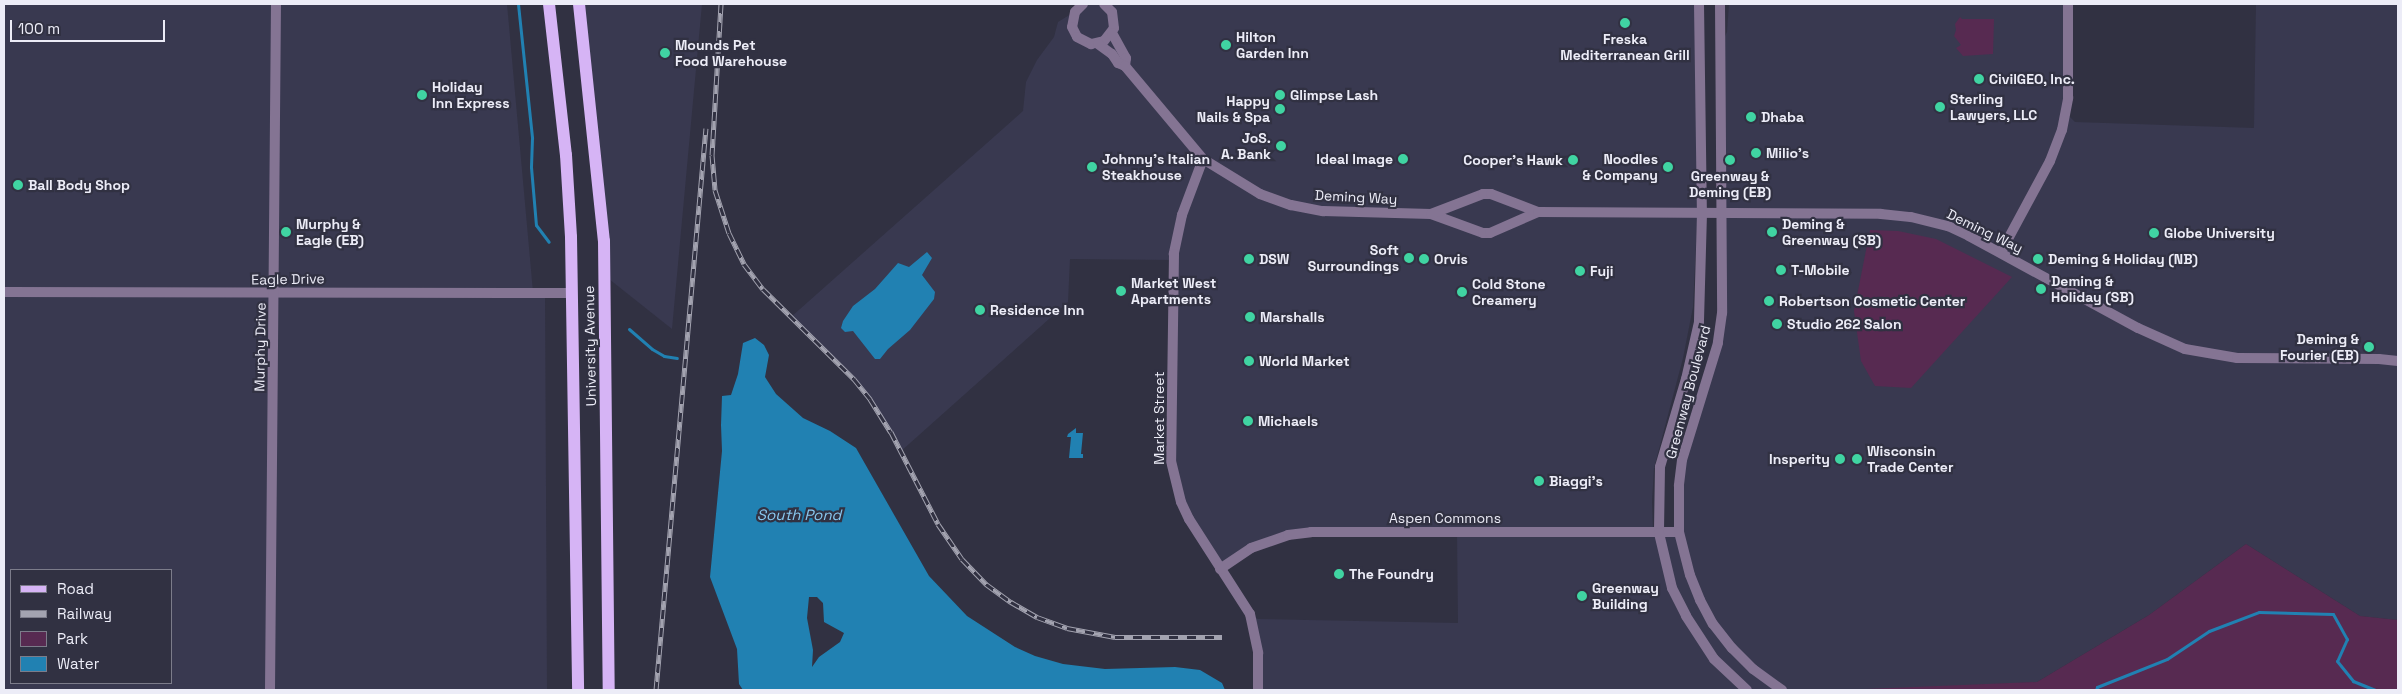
<!DOCTYPE html>
<style>
body{margin:0}
#map{position:relative;width:2402px;height:694px;overflow:hidden;background:#313142;font-family:"Space Grotesk",sans-serif}
div>[style]{position:absolute}
.built>*{inset:0;background:#393950}
.green>*{inset:0;background:#572a51}
.water>*{inset:0;background:#2181b2}
.stream>*{height:3px;margin:-1.5px;padding:0 1.5px;transform-origin:1.5px;border-radius:1.5px;background:#2181b2}
.minor>*{height:10px;margin:-5px;padding:0 5px;transform-origin:5px;border-radius:5px;background:#847493}
.tertiary>*{height:10px;margin:-5px;padding:0 5px;transform-origin:5px;border-radius:5px;background:#847493}
.primary>*{height:12px;margin:-6px;padding:0 6px;transform-origin:6px;border-radius:6px;background:#d6b4f5}
.rail>*{height:5px;margin-top:-2.5px;transform-origin:0;background:repeating-linear-gradient(90deg,#313142 0 9px,#a3a3b0 0 18px);box-sizing:border-box;border-block:1px solid #a3a3b0}
.dots>*{width:14px;height:14px;translate:-50% -50%;box-sizing:border-box;border:2px solid #313142;border-radius:50%}
span{translate:-50% -50%;white-space:nowrap;text-align:center;line-height:1.15;-webkit-text-stroke:4.5px #313142;paint-order:stroke}
.poi-label{font-size:14px;color:#ececf7;font-weight:700}
.left{translate:0 -50%;text-align:left}
.right{translate:-100% -50%;text-align:right}
.street-label{font-size:14px;color:#ececf7}
.water-label{font-size:15px;color:#89c9f1;font-style:italic}
.frame{position:absolute;inset:0;border:5px solid #ececf7;pointer-events:none}
.legend{position:absolute;left:10px;top:569px;width:162px;height:115px;box-sizing:border-box;background:#313142;border:1px solid #7c7c8a;margin:0;padding:6px 9px;list-style:none;font-size:15px;color:#ececf7}
.legend li{display:flex;align-items:center;gap:10px;height:25px}
.legend b{width:25px;border:1px solid #7c7c8a}
.scale{position:absolute;left:10px;top:20px;width:155px;height:22px;box-sizing:border-box;border:2px solid #ececf7;border-top:0;padding-left:6px;font-size:15px;line-height:18px;white-space:nowrap;color:#ececf7;-webkit-text-stroke:4px #313142;paint-order:stroke}
</style>
<div id="map">
<div class="built">
<i style="clip-path:polygon(evenodd,4px 4px,507px 4px,533px 292px,545px 292px,547px 690px,4px 690px,4px 4px,11px 570px,171px 570px,171px 683px,11px 683px,11px 570px)"></i>
<i style="clip-path:polygon(579px 4px,702px 4px,672px 329px,604px 275px)"></i>
<i style="clip-path:polygon(1087px 4px,1695px 4px,1698px 203px,1693px 307px,1683px 358px,1654px 468px,1652px 501px,1653px 530px,1679px 532px,1679px 486px,1718px 343px,1720px 46px,1727px 32px,1729px 4px,2068px 4px,2066px 113px,2075px 122px,2254px 128px,2256px 4px,2398px 4px,2398px 620px,2360px 616px,2246px 544px,2149px 615px,2037px 682px,1866px 690px,1258px 690px,1250px 614px,1258px 619px,1458px 623px,1457px 533px,1295px 532px,1218px 566px,1175px 485px,1174px 260px,1070px 259px,1068px 302px,900px 452px,865px 392px,791px 317px,1023px 111px,1026px 82px,1037px 60px,1054px 37px,1058px 22px)"></i>
</div>
<div class="green">
<i style="clip-path:polygon(1960px 17px,1962px 19px,1994px 19px,1993px 54px,1963px 56px,1956px 48px,1961px 45px,1954px 36px,1956px 30px,1955px 24px)"></i>
<i style="clip-path:polygon(1870px 230px,1898px 231px,1936px 239px,2012px 277px,1911px 388px,1875px 386px,1861px 361px,1854px 311px)"></i>
<i style="clip-path:polygon(2246px 544px,2360px 616px,2398px 620px,2398px 690px,1866px 689px,2037px 682px,2149px 615px)"></i>
</div>
<div class="water">
<i style="clip-path:polygon(927px 252px,932px 258px,922px 275px,935px 292px,934px 299px,910px 330px,888px 349px,880px 359px,875px 359px,853px 331px,845px 332px,841px 328px,843px 321px,853px 306px,875px 289px,898px 263px,909px 267px)"></i>
<i style="clip-path:polygon(evenodd,755px 338px,764px 345px,769px 355px,765px 377px,776px 394px,803px 418px,830px 431px,856px 448px,929px 576px,967px 616px,1015px 647px,1035px 656px,1063px 664px,1105px 669px,1175px 667px,1200px 670px,1222px 683px,1225px 690px,743px 690px,739px 684px,737px 649px,710px 577px,722px 451px,721px 425px,722px 396px,731px 395px,738px 374px,743px 343px,755px 338px,809px 597px,817px 597px,823px 603px,824px 622px,844px 633px,840px 642px,819px 657px,812px 667px,813px 650px,807px 618px,809px 597px)"></i>
<i style="clip-path:polygon(1076px 428px,1076px 433px,1083px 433px,1081px 454px,1083px 454px,1083px 458px,1069px 458px,1071px 437px,1067px 437px,1068px 434px)"></i>
</div>
<div class="stream">
<i style="left:518px;top:4px;width:135px;rotate:84deg"></i>
<i style="left:532px;top:138px;width:29px;rotate:92deg"></i>
<i style="left:531px;top:167px;width:58px;rotate:85.1deg"></i>
<i style="left:536px;top:225px;width:21px;rotate:53deg"></i>
<i style="left:629px;top:329px;width:30px;rotate:41deg"></i>
<i style="left:652px;top:349px;width:14px;rotate:30deg"></i>
<i style="left:664px;top:356px;width:13px;rotate:9deg"></i>
<i style="left:2096px;top:690px;width:3px;rotate:-72deg"></i>
<i style="left:2097px;top:687px;width:75px;rotate:-21.8deg"></i>
<i style="left:2167px;top:659px;width:50px;rotate:-33.7deg"></i>
<i style="left:2209px;top:631px;width:53px;rotate:-20.8deg"></i>
<i style="left:2259px;top:612px;width:74px;rotate:1.5deg"></i>
<i style="left:2333px;top:614px;width:29px;rotate:61deg"></i>
<i style="left:2347px;top:639px;width:24px;rotate:114deg"></i>
<i style="left:2337px;top:661px;width:26px;rotate:51deg"></i>
<i style="left:2353px;top:681px;width:24px;rotate:22deg"></i>
</div>
<div class="minor">
<i style="left:1203px;top:159px;width:60px;rotate:110.6deg"></i>
<i style="left:1182px;top:215px;width:40px;rotate:102deg"></i>
<i style="left:1174px;top:254px;width:207px;rotate:90.8deg"></i>
<i style="left:1171px;top:461px;width:42px;rotate:76.3deg"></i>
<i style="left:1181px;top:502px;width:19px;rotate:65deg"></i>
<i style="left:1189px;top:519px;width:113px;rotate:57.3deg"></i>
<i style="left:1250px;top:614px;width:40px;rotate:78deg"></i>
<i style="left:1258px;top:653px;width:37px;rotate:90deg"></i>
<i style="left:2001px;top:252px;width:103px;rotate:-61.7deg"></i>
<i style="left:2050px;top:161px;width:33px;rotate:-69deg"></i>
<i style="left:2062px;top:130px;width:33px;rotate:-79deg"></i>
<i style="left:2068px;top:98px;width:94px;rotate:-90deg"></i>
<i style="left:4px;top:292px;width:568px;rotate:0.1deg"></i>
<i style="left:1220px;top:569px;width:37px;rotate:-34deg"></i>
<i style="left:1251px;top:548px;width:39px;rotate:-19deg"></i>
<i style="left:1288px;top:535px;width:23px;rotate:-7deg"></i>
<i style="left:1311px;top:532px;width:368px"></i>
<i style="left:270px;top:690px;width:686px;rotate:-89.5deg"></i>
</div>
<div class="tertiary">
<i style="left:1083px;top:4px;width:11px;rotate:135deg"></i>
<i style="left:1075px;top:12px;width:15px;rotate:101deg"></i>
<i style="left:1072px;top:27px;width:11px;rotate:63deg"></i>
<i style="left:1077px;top:37px;width:16px;rotate:27deg"></i>
<i style="left:1091px;top:44px;width:13px;rotate:-13deg"></i>
<i style="left:1104px;top:41px;width:16px;rotate:-52deg"></i>
<i style="left:1114px;top:28px;width:16px;rotate:-97deg"></i>
<i style="left:1112px;top:12px;width:11px;rotate:-135deg"></i>
<i style="left:1699px;top:4px;width:209px;rotate:89.2deg"></i>
<i style="left:1702px;top:213px;width:109px;rotate:91.6deg"></i>
<i style="left:1699px;top:322px;width:58px;rotate:102.8deg"></i>
<i style="left:1686px;top:379px;width:92px;rotate:106.5deg"></i>
<i style="left:1660px;top:467px;width:66px;rotate:90.9deg"></i>
<i style="left:1659px;top:533px;width:57px;rotate:76.7deg"></i>
<i style="left:1672px;top:588px;width:31px;rotate:63deg"></i>
<i style="left:1686px;top:616px;width:51px;rotate:56.9deg"></i>
<i style="left:1714px;top:659px;width:45px;rotate:43.2deg"></i>
<i style="left:1720px;top:4px;width:309px;rotate:89.6deg"></i>
<i style="left:1722px;top:313px;width:30px;rotate:98deg"></i>
<i style="left:1718px;top:343px;width:122px;rotate:107.1deg"></i>
<i style="left:1682px;top:460px;width:26px;rotate:97deg"></i>
<i style="left:1679px;top:486px;width:46px;rotate:90deg"></i>
<i style="left:1679px;top:532px;width:44px;rotate:75.7deg"></i>
<i style="left:1690px;top:575px;width:27px;rotate:68deg"></i>
<i style="left:1700px;top:600px;width:27px;rotate:62deg"></i>
<i style="left:1713px;top:624px;width:31px;rotate:52deg"></i>
<i style="left:1732px;top:648px;width:30px;rotate:45deg"></i>
<i style="left:1753px;top:669px;width:36px;rotate:36deg"></i>
<i style="left:1112px;top:33px;width:29px;rotate:61deg"></i>
<i style="left:1126px;top:58px;width:8px;rotate:97deg"></i>
<i style="left:1098px;top:44px;width:17px;rotate:36deg"></i>
<i style="left:1112px;top:54px;width:11px;rotate:56deg"></i>
<i style="left:1118px;top:63px;width:8px;rotate:23deg"></i>
<i style="left:1125px;top:66px;width:121px;rotate:50deg"></i>
<i style="left:1203px;top:159px;width:67px;rotate:31.6deg"></i>
<i style="left:1260px;top:194px;width:33px;rotate:20deg"></i>
<i style="left:1291px;top:205px;width:33px;rotate:11deg"></i>
<i style="left:1323px;top:211px;width:108px;rotate:1.6deg"></i>
<i style="left:1431px;top:214px;width:55px;rotate:20.1deg"></i>
<i style="left:1483px;top:233px;width:7px"></i>
<i style="left:1490px;top:233px;width:52px;rotate:-23.6deg"></i>
<i style="left:1431px;top:214px;width:56px;rotate:-21deg"></i>
<i style="left:1483px;top:194px;width:8px"></i>
<i style="left:1491px;top:194px;width:50px;rotate:21deg"></i>
<i style="left:1538px;top:212px;width:343px;rotate:0.3deg"></i>
<i style="left:1881px;top:214px;width:30px;rotate:6deg"></i>
<i style="left:1911px;top:217px;width:38px;rotate:14deg"></i>
<i style="left:1948px;top:226px;width:23px;rotate:25deg"></i>
<i style="left:1969px;top:236px;width:192px;rotate:28.6deg"></i>
<i style="left:2138px;top:328px;width:51px;rotate:24.1deg"></i>
<i style="left:2185px;top:349px;width:53px;rotate:9.8deg"></i>
<i style="left:2237px;top:358px;width:142px;rotate:0.4deg"></i>
<i style="left:2379px;top:359px;width:19px;rotate:6deg"></i>
</div>
<div class="primary">
<i style="left:549px;top:4px;width:152px;rotate:83.6deg"></i>
<i style="left:566px;top:155px;width:82px;rotate:86.5deg"></i>
<i style="left:571px;top:237px;width:453px;rotate:89.1deg"></i>
<i style="left:579px;top:4px;width:238px;rotate:84deg"></i>
<i style="left:604px;top:241px;width:449px;rotate:89.4deg"></i>
</div>
<div class="rail">
<i style="left:721px;top:4px;width:151px;rotate:93.4deg"></i>
<i style="left:712px;top:155px;width:35px;rotate:85deg"></i>
<i style="left:715px;top:190px;width:45px;rotate:72deg"></i>
<i style="left:729px;top:233px;width:34px;rotate:64deg"></i>
<i style="left:744px;top:264px;width:31px;rotate:53deg"></i>
<i style="left:763px;top:289px;width:128px;rotate:44.7deg"></i>
<i style="left:854px;top:379px;width:26px;rotate:51deg"></i>
<i style="left:870px;top:399px;width:39px;rotate:58deg"></i>
<i style="left:891px;top:432px;width:103px;rotate:62.9deg"></i>
<i style="left:938px;top:524px;width:42px;rotate:55.6deg"></i>
<i style="left:962px;top:559px;width:35px;rotate:46deg"></i>
<i style="left:986px;top:584px;width:31px;rotate:36deg"></i>
<i style="left:1011px;top:602px;width:30px;rotate:30deg"></i>
<i style="left:1037px;top:617px;width:32px;rotate:20deg"></i>
<i style="left:1067px;top:628px;width:49px;rotate:10.6deg"></i>
<i style="left:1115px;top:637px;width:107px"></i>
<i style="left:656px;top:690px;width:564px;rotate:-84.92deg"></i>
</div>
<div class="dots">
<i style="left:1625px;top:23px;background:#40d4a2"></i>
<i style="left:1226px;top:45px;background:#40d4a2"></i>
<i style="left:665px;top:53px;background:#40d4a2"></i>
<i style="left:1979px;top:79px;background:#40d4a2"></i>
<i style="left:422px;top:95px;background:#40d4a2"></i>
<i style="left:1280px;top:95px;background:#40d4a2"></i>
<i style="left:1940px;top:107px;background:#40d4a2"></i>
<i style="left:1280px;top:109px;background:#40d4a2"></i>
<i style="left:1751px;top:117px;background:#40d4a2"></i>
<i style="left:1281px;top:146px;background:#40d4a2"></i>
<i style="left:1756px;top:153px;background:#40d4a2"></i>
<i style="left:1403px;top:159px;background:#40d4a2"></i>
<i style="left:1573px;top:160px;background:#40d4a2"></i>
<i style="left:1730px;top:160px;background:#40d4a2"></i>
<i style="left:1092px;top:167px;background:#40d4a2"></i>
<i style="left:1668px;top:167px;background:#40d4a2"></i>
<i style="left:18px;top:185px;background:#40d4a2"></i>
<i style="left:286px;top:232px;background:#40d4a2"></i>
<i style="left:1772px;top:232px;background:#40d4a2"></i>
<i style="left:2154px;top:233px;background:#40d4a2"></i>
<i style="left:1409px;top:258px;background:#40d4a2"></i>
<i style="left:1249px;top:259px;background:#40d4a2"></i>
<i style="left:1424px;top:259px;background:#40d4a2"></i>
<i style="left:2038px;top:259px;background:#40d4a2"></i>
<i style="left:1781px;top:270px;background:#40d4a2"></i>
<i style="left:1580px;top:271px;background:#40d4a2"></i>
<i style="left:2041px;top:289px;background:#40d4a2"></i>
<i style="left:1121px;top:291px;background:#40d4a2"></i>
<i style="left:1462px;top:292px;background:#40d4a2"></i>
<i style="left:1769px;top:301px;background:#40d4a2"></i>
<i style="left:980px;top:310px;background:#40d4a2"></i>
<i style="left:1250px;top:317px;background:#40d4a2"></i>
<i style="left:1777px;top:324px;background:#40d4a2"></i>
<i style="left:2369px;top:347px;background:#40d4a2"></i>
<i style="left:1249px;top:361px;background:#40d4a2"></i>
<i style="left:1248px;top:421px;background:#40d4a2"></i>
<i style="left:1840px;top:459px;background:#40d4a2"></i>
<i style="left:1857px;top:459px;background:#40d4a2"></i>
<i style="left:1539px;top:481px;background:#40d4a2"></i>
<i style="left:1339px;top:574px;background:#40d4a2"></i>
<i style="left:1582px;top:596px;background:#40d4a2"></i>
</div>
<div class="poi-label">
<span class="left" style="left:1236px;top:45px">Hilton<br>Garden Inn</span>
<span style="left:1625px;top:47px">Freska<br>Mediterranean Grill</span>
<span class="left" style="left:675px;top:53px">Mounds Pet<br>Food Warehouse</span>
<span class="left" style="left:1989px;top:79px">CivilGEO, Inc.</span>
<span class="left" style="left:432px;top:95px">Holiday<br>Inn Express</span>
<span class="left" style="left:1290px;top:95px">Glimpse Lash</span>
<span class="left" style="left:1950px;top:107px">Sterling<br>Lawyers, LLC</span>
<span class="right" style="left:1270px;top:109px">Happy<br>Nails &amp; Spa</span>
<span class="left" style="left:1761px;top:117px">Dhaba</span>
<span class="right" style="left:1271px;top:146px">JoS.<br>A. Bank</span>
<span class="left" style="left:1766px;top:153px">Milio's</span>
<span class="left" style="left:1102px;top:167px">Johnny's Italian<br>Steakhouse</span>
<span class="right" style="left:1393px;top:159px">Ideal Image</span>
<span class="right" style="left:1658px;top:167px">Noodles<br>&amp; Company</span>
<span class="right" style="left:1563px;top:160px">Cooper's Hawk</span>
<span style="left:1730px;top:184px">Greenway &amp;<br>Deming (EB)</span>
<span class="left" style="left:28px;top:185px">Ball Body Shop</span>
<span class="left" style="left:296px;top:232px">Murphy &amp;<br>Eagle (EB)</span>
<span class="left" style="left:1782px;top:232px">Deming &amp;<br>Greenway (SB)</span>
<span class="left" style="left:2164px;top:233px">Globe University</span>
<span class="right" style="left:1399px;top:258px">Soft<br>Surroundings</span>
<span class="left" style="left:1259px;top:259px">DSW</span>
<span class="left" style="left:1434px;top:259px">Orvis</span>
<span class="left" style="left:2048px;top:259px">Deming &amp; Holiday (NB)</span>
<span class="left" style="left:1791px;top:270px">T-Mobile</span>
<span class="left" style="left:1590px;top:271px">Fuji</span>
<span class="left" style="left:2051px;top:289px">Deming &amp;<br>Holiday (SB)</span>
<span class="left" style="left:1131px;top:291px">Market West<br>Apartments</span>
<span class="left" style="left:1472px;top:292px">Cold Stone<br>Creamery</span>
<span class="left" style="left:1779px;top:301px">Robertson Cosmetic Center</span>
<span class="left" style="left:990px;top:310px">Residence Inn</span>
<span class="left" style="left:1260px;top:317px">Marshalls</span>
<span class="left" style="left:1787px;top:324px">Studio 262 Salon</span>
<span class="right" style="left:2359px;top:347px">Deming &amp;<br>Fourier (EB)</span>
<span class="left" style="left:1259px;top:361px">World Market</span>
<span class="left" style="left:1258px;top:421px">Michaels</span>
<span class="left" style="left:1867px;top:459px">Wisconsin<br>Trade Center</span>
<span class="right" style="left:1830px;top:459px">Insperity</span>
<span class="left" style="left:1549px;top:481px">Biaggi's</span>
<span class="left" style="left:1349px;top:574px">The Foundry</span>
<span class="left" style="left:1592px;top:596px">Greenway<br>Building</span>
</div>
<div class="street-label">
<span style="left:1356px;top:197px;rotate:3deg">Deming Way</span>
<span style="left:1985px;top:231px;rotate:26deg">Deming Way</span>
<span style="left:288px;top:279px;rotate:-1deg">Eagle Drive</span>
<span style="left:590px;top:346px;rotate:-91deg">University Avenue</span>
<span style="left:260px;top:347px;rotate:-89deg">Murphy Drive</span>
<span style="left:1688px;top:392px;rotate:-75deg">Greenway Boulevard</span>
<span style="left:1159px;top:418px;rotate:-90deg">Market Street</span>
<span style="left:1445px;top:518px">Aspen Commons</span>
</div>
<div class="water-label">
<span style="left:799px;top:515px">South Pond</span>
</div>
<div class="frame"></div>
<ul class="legend">
<li><b style="height:6px;background:#d6b4f5"></b>Road</li>
<li><b style="height:6px;background:#a3a3b0"></b>Railway</li>
<li><b style="height:14px;background:#572a51"></b>Park</li>
<li><b style="height:14px;background:#2181b2"></b>Water</li>
</ul>
<div class="scale">100 m</div>
</div>
